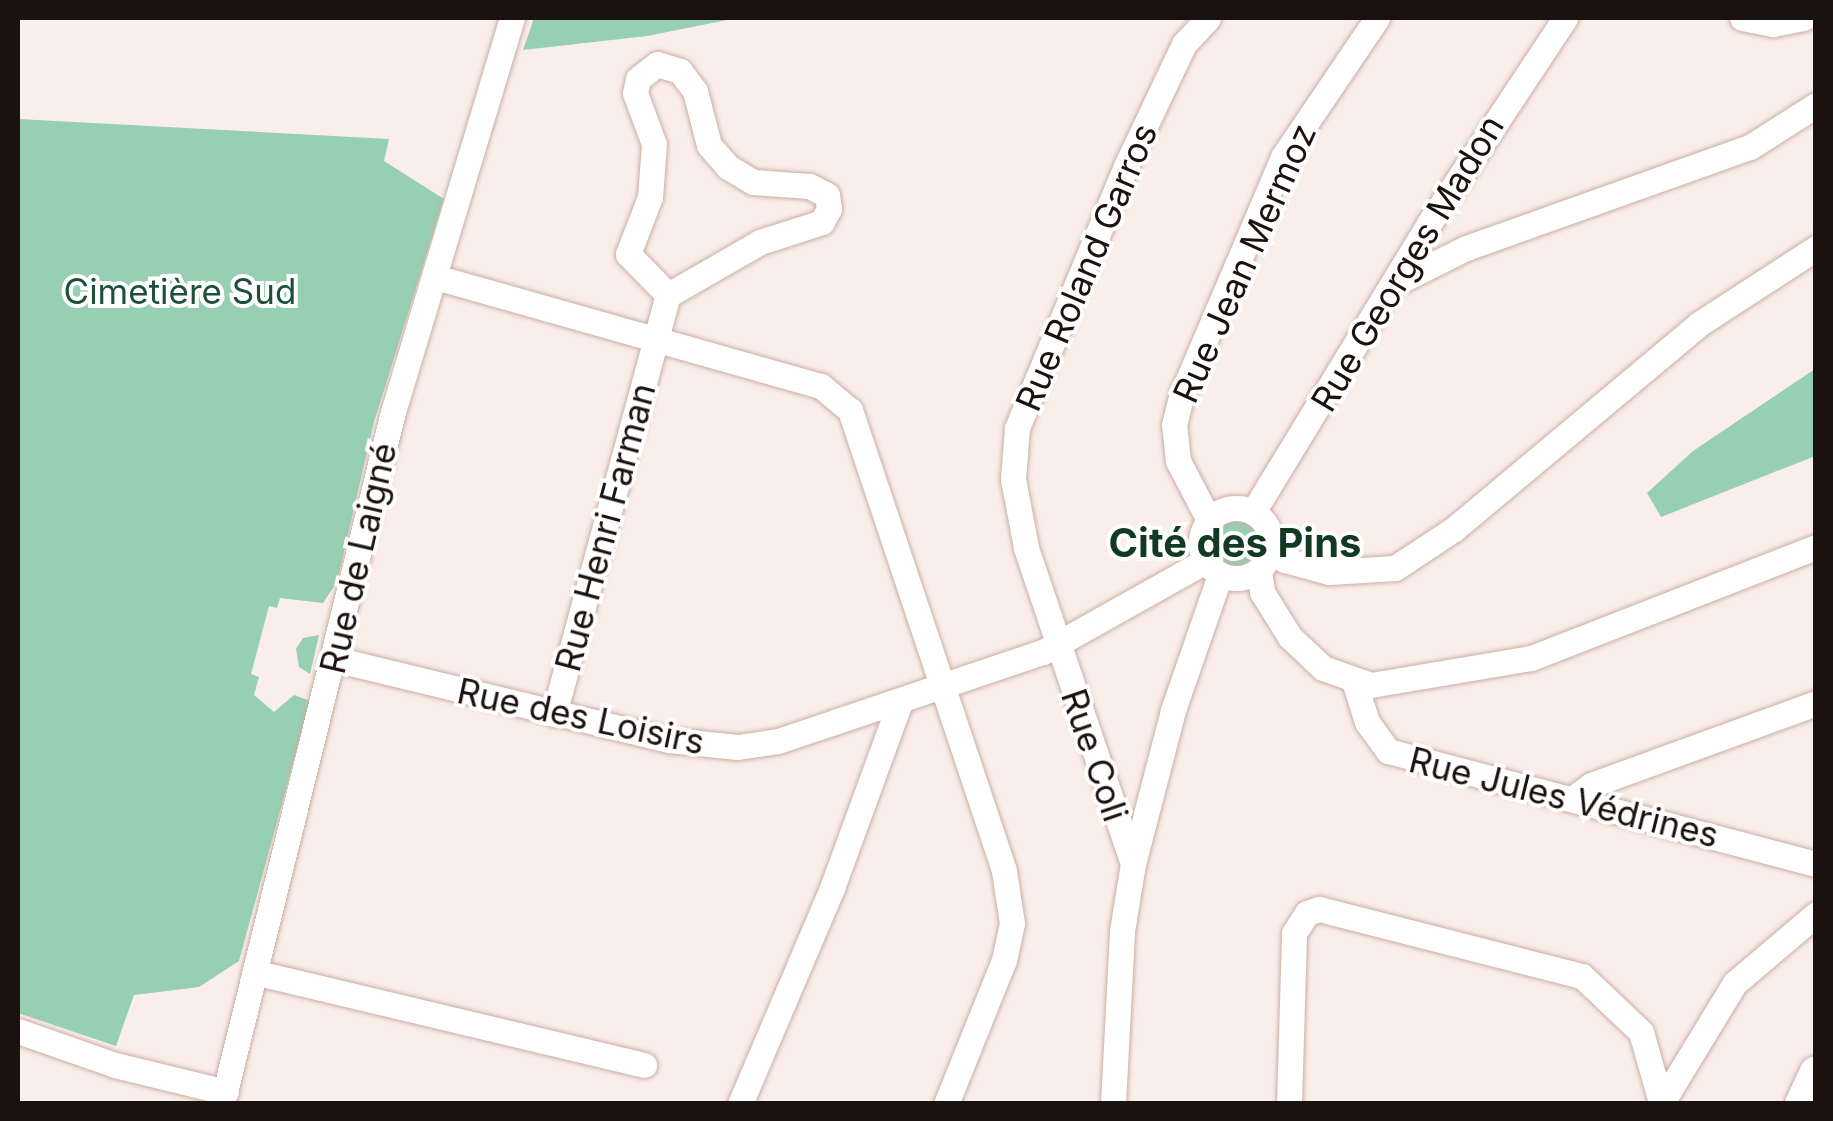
<!DOCTYPE html>
<meta charset="utf-8">
<style>
body{margin:0}
#map{position:relative;width:1833px;height:1121px;overflow:hidden;background:#faeeea;font-family:Inter,sans-serif}
div>[style]{position:absolute}
.green>*{inset:0;background:#96cfb2}
.round{border-radius:50%}
.roads{filter:drop-shadow(0 0 2px #caaea4) drop-shadow(0 0 2px #caaea4)}
.minor>*{height:25px;margin:-12.5px;padding:0 12.5px;transform-origin:12.5px;border-radius:12.5px;background:#fff}
.minor>.ring{margin:-12.5px;padding:0;box-sizing:content-box;background:none;border:25px solid #fff;border-radius:50%}
.major>*{height:32px;margin:-16px;padding:0 16px;transform-origin:16px;border-radius:16px;background:#fff}
span{translate:-50% -50%;white-space:nowrap;text-align:center;line-height:1.15;-webkit-text-stroke:8px #fefefe;paint-order:stroke}
.street-label{font-size:35px;color:#1b110e}
.park-label{font-size:35px;color:#1d503a}
.quarter-label{font-size:40px;color:#123922;font-weight:700}
.frame{position:absolute;inset:0;border:20px solid #1b110e;pointer-events:none}
</style>
<div id="map">
<div class="green">
<i style="clip-path:polygon(534px 18px,737px 18px,647px 36px,523px 50px)"></i>
<i style="clip-path:polygon(18px 119px,389px 139px,384px 161px,444px 199px,374px 422px,337px 582px,323px 603px,280px 598px,277px 608px,269px 606px,251px 674px,259px 677px,254px 695px,274px 712px,294px 695px,310px 701px,239px 961px,199px 987px,134px 995px,116px 1046px,18px 1013px)"></i>
<i style="clip-path:polygon(1815px 369px,1815px 456px,1661px 517px,1647px 493px,1693px 451px)"></i>
<i class="round" style="left:1213px;top:520px;width:48px;height:48px"></i>
<i style="clip-path:polygon(319px 635px,310px 674px,299px 667px,296px 649px,303px 638px)"></i>
</div>
<div class="roads">
<div class="minor">
<i style="left:1742px;top:18px;width:32px;rotate:11deg"></i>
<i style="left:1773px;top:24px;width:31px;rotate:-11deg"></i>
<i style="left:435px;top:277px;width:401px;rotate:15.8deg"></i>
<i style="left:821px;top:386px;width:38px;rotate:40deg"></i>
<i style="left:850px;top:410px;width:486px;rotate:71.5deg"></i>
<i style="left:1004px;top:871px;width:53px;rotate:81.3deg"></i>
<i style="left:1012px;top:923px;width:38px;rotate:102deg"></i>
<i style="left:1004px;top:960px;width:155px;rotate:111.9deg"></i>
<i style="left:1394px;top:284px;width:80px;rotate:-26.6deg"></i>
<i style="left:1466px;top:248px;width:301px;rotate:-19.6deg"></i>
<i style="left:1750px;top:147px;width:78px;rotate:-32.5deg"></i>
<i class="ring" style="left:1201px;top:508px;width:45px;height:45px"></i>
<i style="left:1253px;top:512px;width:340px;rotate:-58.6deg"></i>
<i style="left:1430px;top:222px;width:245px;rotate:-56.5deg"></i>
<i style="left:1209px;top:520px;width:67px;rotate:-117.7deg"></i>
<i style="left:1178px;top:461px;width:36px;rotate:-96deg"></i>
<i style="left:1174px;top:425px;width:32px;rotate:-76deg"></i>
<i style="left:1182px;top:394px;width:258px;rotate:-66.9deg"></i>
<i style="left:1283px;top:157px;width:168px;rotate:-55.9deg"></i>
<i style="left:1272px;top:548px;width:18px;rotate:43deg"></i>
<i style="left:1285px;top:560px;width:46px;rotate:15.3deg"></i>
<i style="left:1329px;top:572px;width:66px;rotate:-3.5deg"></i>
<i style="left:1395px;top:568px;width:71px;rotate:-33.5deg"></i>
<i style="left:1454px;top:529px;width:319px;rotate:-39.9deg"></i>
<i style="left:1699px;top:324px;width:140px;rotate:-33deg"></i>
<i style="left:1259px;top:570px;width:22px;rotate:82deg"></i>
<i style="left:1262px;top:592px;width:53px;rotate:58.1deg"></i>
<i style="left:1290px;top:637px;width:45px;rotate:43.2deg"></i>
<i style="left:1323px;top:668px;width:51px;rotate:19.5deg"></i>
<i style="left:1371px;top:685px;width:162px;rotate:-9.6deg"></i>
<i style="left:1531px;top:658px;width:306px;rotate:-21.3deg"></i>
<i style="left:334px;top:659px;width:345px;rotate:13.6deg"></i>
<i style="left:669px;top:740px;width:69px;rotate:5.8deg"></i>
<i style="left:738px;top:747px;width:40px;rotate:-8.5deg"></i>
<i style="left:778px;top:741px;width:280px;rotate:-18.6deg"></i>
<i style="left:1043px;top:652px;width:186px;rotate:-29.3deg"></i>
<i style="left:1354px;top:681px;width:43px;rotate:72.4deg"></i>
<i style="left:1367px;top:722px;width:36px;rotate:54deg"></i>
<i style="left:1388px;top:751px;width:443px;rotate:14.8deg"></i>
<i style="left:554px;top:714px;width:434px;rotate:-74.8deg"></i>
<i style="left:668px;top:295px;width:106px;rotate:-29.9deg"></i>
<i style="left:760px;top:242px;width:65px;rotate:-17.9deg"></i>
<i style="left:822px;top:222px;width:15px;rotate:-62deg"></i>
<i style="left:829px;top:209px;width:14px;rotate:-98deg"></i>
<i style="left:827px;top:195px;width:20px;rotate:-153deg"></i>
<i style="left:809px;top:186px;width:56px;rotate:-175.9deg"></i>
<i style="left:753px;top:182px;width:29px;rotate:-149deg"></i>
<i style="left:728px;top:167px;width:29px;rotate:-131deg"></i>
<i style="left:709px;top:145px;width:56px;rotate:-104.5deg"></i>
<i style="left:695px;top:91px;width:25px;rotate:-127deg"></i>
<i style="left:680px;top:71px;width:24px;rotate:-163deg"></i>
<i style="left:657px;top:64px;width:24px;rotate:142deg"></i>
<i style="left:638px;top:79px;width:14px;rotate:102deg"></i>
<i style="left:635px;top:93px;width:54px;rotate:69.6deg"></i>
<i style="left:654px;top:144px;width:53px;rotate:94.3deg"></i>
<i style="left:650px;top:197px;width:61px;rotate:111.1deg"></i>
<i style="left:628px;top:254px;width:57px;rotate:45.7deg"></i>
<i style="left:1572px;top:799px;width:24px;rotate:-36deg"></i>
<i style="left:1591px;top:785px;width:239px;rotate:-20deg"></i>
<i style="left:1133px;top:864px;width:335px;rotate:-108.7deg"></i>
<i style="left:1026px;top:547px;width:69px;rotate:-100.8deg"></i>
<i style="left:1013px;top:479px;width:51px;rotate:-85.5deg"></i>
<i style="left:1017px;top:428px;width:286px;rotate:-67.4deg"></i>
<i style="left:1127px;top:164px;width:133px;rotate:-64.6deg"></i>
<i style="left:1184px;top:44px;width:35px;rotate:-47deg"></i>
<i style="left:258px;top:973px;width:397px;rotate:13.4deg"></i>
<i style="left:18px;top:1031px;width:103px;rotate:19.3deg"></i>
<i style="left:115px;top:1065px;width:114px;rotate:13.7deg"></i>
<i style="left:222px;top:1104px;width:713px;rotate:-76.12deg"></i>
<i style="left:393px;top:412px;width:412px;rotate:-73.2deg"></i>
<i style="left:740px;top:1104px;width:235px;rotate:-66.9deg"></i>
<i style="left:832px;top:888px;width:198px;rotate:-69.9deg"></i>
<i style="left:1113px;top:1104px;width:173px;rotate:-87deg"></i>
<i style="left:1122px;top:931px;width:68px;rotate:-80.7deg"></i>
<i style="left:1133px;top:864px;width:159px;rotate:-75.4deg"></i>
<i style="left:1173px;top:710px;width:143px;rotate:-70.8deg"></i>
<i style="left:1289px;top:1104px;width:171px;rotate:-88.3deg"></i>
<i style="left:1294px;top:933px;width:24px;rotate:-57deg"></i>
<i style="left:1307px;top:913px;width:13px;rotate:-18deg"></i>
<i style="left:1319px;top:909px;width:271px;rotate:14.3deg"></i>
<i style="left:1582px;top:976px;width:81px;rotate:43.5deg"></i>
<i style="left:1641px;top:1032px;width:73px;rotate:74.1deg"></i>
<i style="left:1661px;top:1104px;width:142px;rotate:-58.6deg"></i>
<i style="left:1735px;top:983px;width:106px;rotate:-40.4deg"></i>
</div>
<div class="major">
<i style="left:1801px;top:1104px;width:35px;rotate:-65deg"></i>
</div>
</div>
<div class="street-label">
<span style="left:1244px;top:263px;rotate:-66deg">Rue Jean Mermoz</span>
<span style="left:1407px;top:263px;rotate:-59deg">Rue Georges Madon</span>
<span style="left:1086px;top:267px;rotate:-67deg">Rue Roland Garros</span>
<span style="left:605px;top:527px;rotate:-75deg">Rue Henri Farman</span>
<span style="left:358px;top:558px;rotate:-77deg">Rue de Laigné</span>
<span style="left:581px;top:716px;rotate:12deg">Rue des Loisirs</span>
<span style="left:1095px;top:755px;rotate:71deg">Rue Coli</span>
<span style="left:1564px;top:797px;rotate:14deg">Rue Jules Védrines</span>
</div>
<div class="park-label">
<span style="left:180px;top:291px">Cimetière Sud</span>
</div>
<div class="quarter-label">
<span style="left:1235px;top:543px">Cité des Pins</span>
</div>
<div class="frame"></div>
</div>
